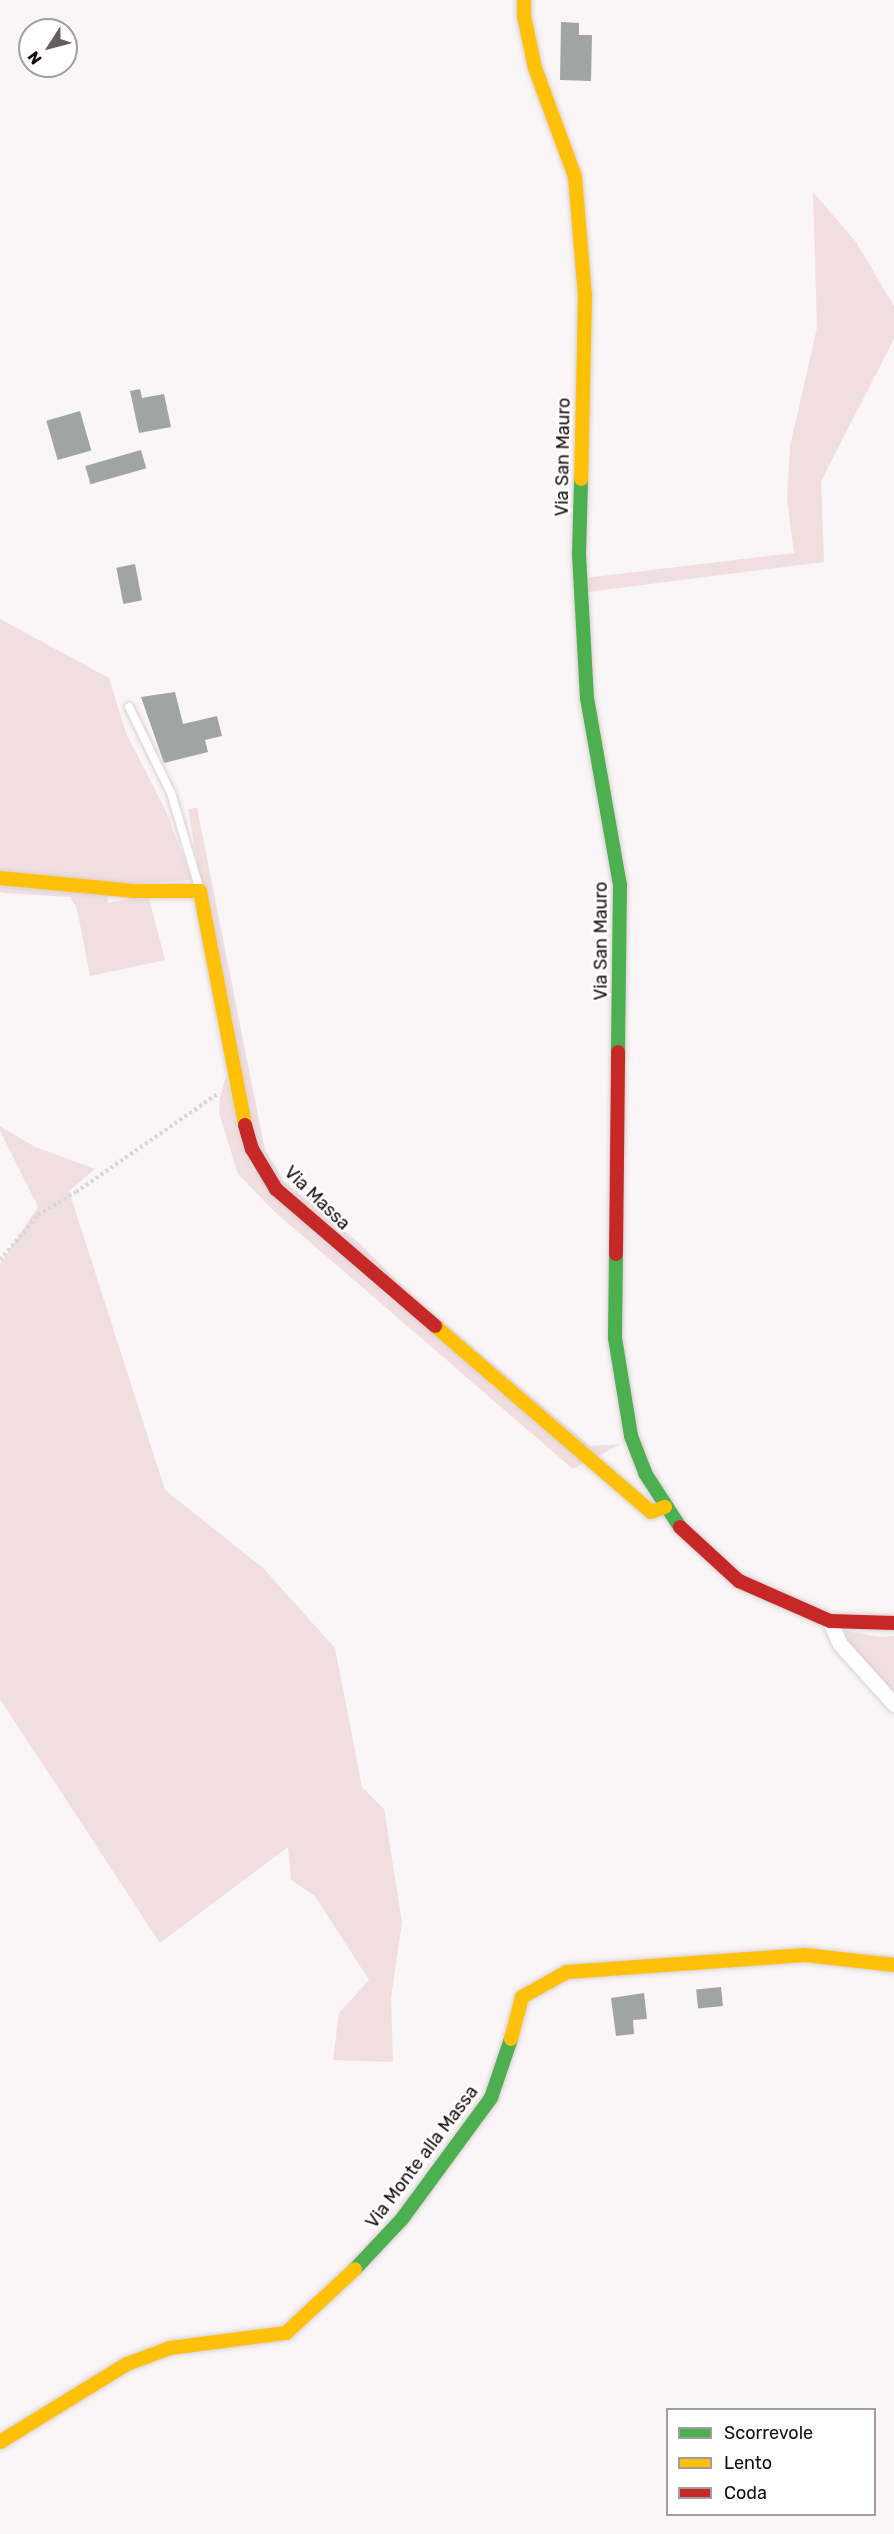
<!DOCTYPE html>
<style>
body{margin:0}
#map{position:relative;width:894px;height:2534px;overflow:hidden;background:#faf5f6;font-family:Rubik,sans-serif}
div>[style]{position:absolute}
.green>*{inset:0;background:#f1dee1}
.building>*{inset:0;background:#a0a4a3;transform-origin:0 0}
.path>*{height:4px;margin-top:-2px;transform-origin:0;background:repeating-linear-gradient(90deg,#d8d6d6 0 3px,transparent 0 6px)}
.roads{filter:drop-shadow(0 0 2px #dad0d1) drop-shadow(0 0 2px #dad0d1)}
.lane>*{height:8px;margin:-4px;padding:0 4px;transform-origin:4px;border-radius:4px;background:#fefefe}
.street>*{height:15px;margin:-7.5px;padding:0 7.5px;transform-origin:7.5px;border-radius:7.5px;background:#fefefe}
.fast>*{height:14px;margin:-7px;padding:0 7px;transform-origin:7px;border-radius:7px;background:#4caf50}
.slow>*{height:14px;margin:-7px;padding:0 7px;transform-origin:7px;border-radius:7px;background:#ffc107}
.jam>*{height:14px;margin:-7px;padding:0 7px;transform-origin:7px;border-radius:7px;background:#c62828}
span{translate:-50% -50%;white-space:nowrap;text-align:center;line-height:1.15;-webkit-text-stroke:5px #fff;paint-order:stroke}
.street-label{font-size:18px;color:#160b0d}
.legend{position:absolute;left:666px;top:2408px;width:210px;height:108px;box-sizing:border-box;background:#fff;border:2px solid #a29d9e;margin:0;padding:8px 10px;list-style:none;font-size:18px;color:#160b0d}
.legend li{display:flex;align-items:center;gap:12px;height:30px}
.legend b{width:30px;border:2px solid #a29d9e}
.north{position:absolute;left:18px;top:18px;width:60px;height:60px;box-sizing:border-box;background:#fff;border:2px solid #a29d9e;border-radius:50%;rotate:234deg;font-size:16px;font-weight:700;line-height:24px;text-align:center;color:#160b0d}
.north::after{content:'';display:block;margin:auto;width:21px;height:27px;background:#665d5f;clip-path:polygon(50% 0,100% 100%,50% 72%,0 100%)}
</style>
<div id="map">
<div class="green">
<i style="clip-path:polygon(813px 192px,856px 242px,894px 306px,894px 339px,821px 481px,824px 562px,587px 592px,585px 578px,794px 553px,787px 499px,790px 446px,817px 328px)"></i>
<i style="clip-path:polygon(0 619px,109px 678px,126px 733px,166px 811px,192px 880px,130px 884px,0 874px)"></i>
<i style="clip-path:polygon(197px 808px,265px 1150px,284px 1181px,360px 1244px,410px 1294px,590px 1446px,621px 1444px,573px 1469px,275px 1212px,238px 1174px,219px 1113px,220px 1097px,226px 1077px,251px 1166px,276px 1197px,396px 1304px,404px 1298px,278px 1183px,254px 1146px,232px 1055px,188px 809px)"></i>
<i style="clip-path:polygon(0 883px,107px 892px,108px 903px,148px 895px,165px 960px,90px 976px,77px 909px,70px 897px,5px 893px,0 892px)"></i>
<i style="clip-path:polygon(0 1126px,35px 1147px,95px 1169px,69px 1191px,165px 1490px,263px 1568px,335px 1648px,362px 1787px,384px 1809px,402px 1922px,391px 1998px,393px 2062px,333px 2060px,339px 2013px,369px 1980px,315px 1896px,291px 1880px,288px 1847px,160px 1943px,0 1699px,0 1264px,38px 1207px,0 1131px)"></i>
<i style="clip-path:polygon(846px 1631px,881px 1637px,894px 1636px,894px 1700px,847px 1648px)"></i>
</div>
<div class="building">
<i style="clip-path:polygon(561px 22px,579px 23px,579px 35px,592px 35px,591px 81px,560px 80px)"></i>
<i style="clip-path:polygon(140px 389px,142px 398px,164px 394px,171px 427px,139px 433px,130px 391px)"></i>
<i style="left:80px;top:411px;width:41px;height:35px;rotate:74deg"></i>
<i style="left:141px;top:450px;width:19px;height:58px;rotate:74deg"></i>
<i style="left:135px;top:564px;width:37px;height:19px;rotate:79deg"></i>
<i style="clip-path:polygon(175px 692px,183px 724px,217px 716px,222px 736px,205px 740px,208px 752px,164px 763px,141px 697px)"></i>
<i style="left:721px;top:1987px;width:19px;height:25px;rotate:84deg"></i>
<i style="clip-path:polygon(644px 1993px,647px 2019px,633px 2020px,634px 2034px,616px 2036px,611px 1998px)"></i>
</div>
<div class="path">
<i style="left:0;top:1260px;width:59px;rotate:-49.8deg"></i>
<i style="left:38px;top:1215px;width:44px;rotate:-31.2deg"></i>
<i style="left:76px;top:1192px;width:174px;rotate:-34.7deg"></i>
</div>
<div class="roads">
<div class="lane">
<i style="left:129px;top:707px;width:96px;rotate:64deg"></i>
<i style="left:171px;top:793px;width:101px;rotate:73.4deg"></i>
</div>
<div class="street">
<i style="left:830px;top:1621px;width:25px;rotate:67deg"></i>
<i style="left:840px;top:1644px;width:81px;rotate:48deg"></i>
</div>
<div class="fast">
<i style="left:581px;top:479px;width:76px;rotate:91.5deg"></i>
<i style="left:579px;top:555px;width:143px;rotate:86.8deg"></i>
<i style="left:587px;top:698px;width:190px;rotate:80deg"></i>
<i style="left:620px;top:885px;width:167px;rotate:90.7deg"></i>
<i style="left:616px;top:1254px;width:84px;rotate:90.7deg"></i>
<i style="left:615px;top:1338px;width:99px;rotate:80.7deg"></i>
<i style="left:631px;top:1436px;width:40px;rotate:69deg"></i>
<i style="left:645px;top:1473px;width:64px;rotate:57.1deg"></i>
<i style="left:355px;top:2269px;width:69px;rotate:-46.8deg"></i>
<i style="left:402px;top:2219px;width:150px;rotate:-53.7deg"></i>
<i style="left:491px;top:2098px;width:62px;rotate:-71.3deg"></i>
</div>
<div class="slow">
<i style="left:524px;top:0;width:16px;rotate:90deg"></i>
<i style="left:524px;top:16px;width:53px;rotate:78.1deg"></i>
<i style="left:535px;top:68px;width:116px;rotate:69.8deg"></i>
<i style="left:575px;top:177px;width:118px;rotate:85.2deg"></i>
<i style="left:585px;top:295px;width:184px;rotate:91.2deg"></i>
<i style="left:0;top:878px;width:135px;rotate:5.5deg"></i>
<i style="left:134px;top:891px;width:66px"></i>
<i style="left:200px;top:891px;width:238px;rotate:79.1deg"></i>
<i style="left:435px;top:1326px;width:285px;rotate:40.7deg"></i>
<i style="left:651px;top:1512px;width:15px;rotate:-20deg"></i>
<i style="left:511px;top:2039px;width:43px;rotate:-75.3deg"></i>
<i style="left:522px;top:1997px;width:51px;rotate:-29.1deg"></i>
<i style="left:567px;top:1972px;width:239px;rotate:-4.1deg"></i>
<i style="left:805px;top:1955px;width:90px;rotate:6.4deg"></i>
<i style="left:0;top:2442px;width:149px;rotate:-31.6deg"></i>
<i style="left:127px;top:2364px;width:46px;rotate:-20.4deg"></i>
<i style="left:170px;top:2348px;width:117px;rotate:-7.4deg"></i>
<i style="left:286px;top:2333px;width:94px;rotate:-42.8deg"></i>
</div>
<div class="jam">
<i style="left:245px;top:1125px;width:25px;rotate:74deg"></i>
<i style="left:252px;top:1149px;width:47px;rotate:59deg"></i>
<i style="left:276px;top:1189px;width:210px;rotate:40.7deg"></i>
<i style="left:616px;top:1254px;width:202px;rotate:-89.4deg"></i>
<i style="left:680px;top:1527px;width:80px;rotate:42.5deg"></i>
<i style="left:739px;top:1581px;width:99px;rotate:23.7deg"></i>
<i style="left:830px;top:1621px;width:64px;rotate:1.8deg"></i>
</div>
</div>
<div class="street-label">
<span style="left:563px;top:457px;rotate:-89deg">Via San Mauro</span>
<span style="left:601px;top:941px;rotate:-90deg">Via San Mauro</span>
<span style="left:317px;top:1198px;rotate:44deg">Via Massa</span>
<span style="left:422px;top:2157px;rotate:-53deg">Via Monte alla Massa</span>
</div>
<ul class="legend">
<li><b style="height:8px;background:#4caf50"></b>Scorrevole</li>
<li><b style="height:8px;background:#ffc107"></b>Lento</li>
<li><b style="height:8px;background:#c62828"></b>Coda</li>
</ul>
<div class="north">N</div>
</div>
